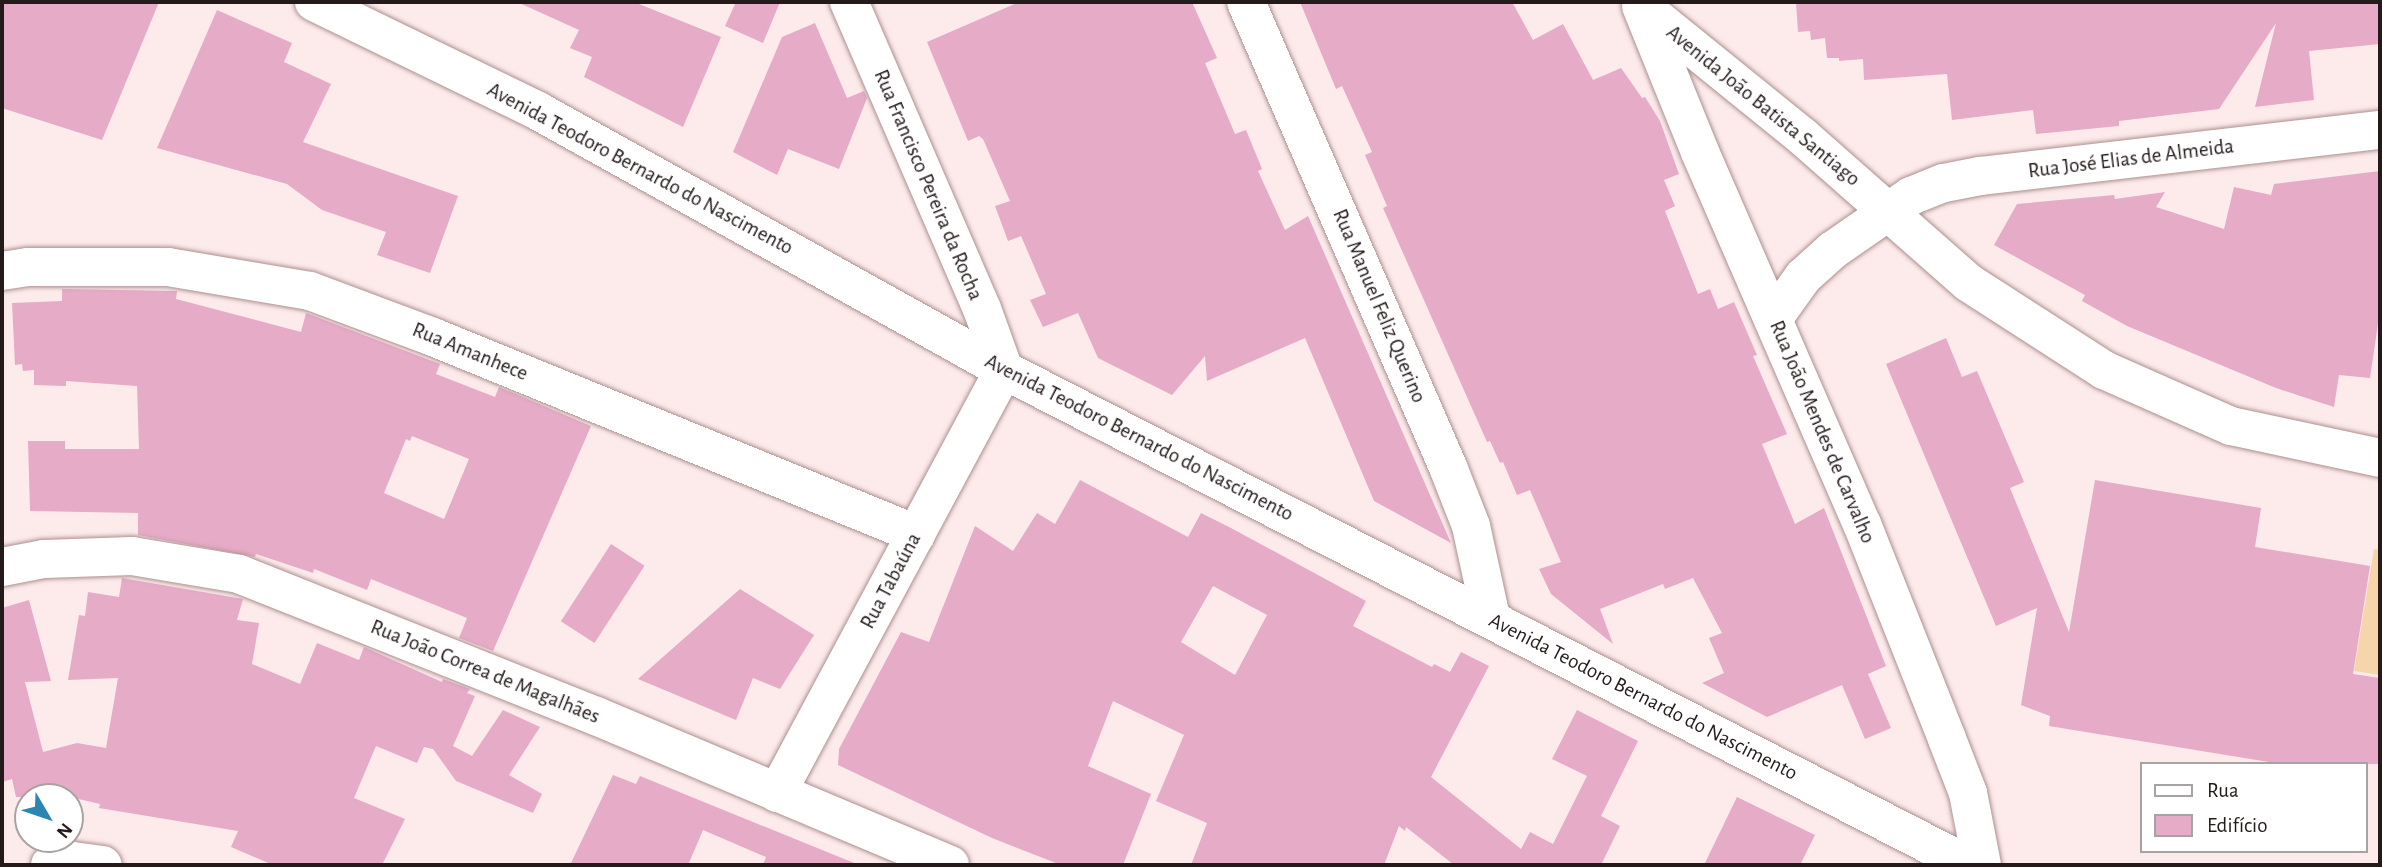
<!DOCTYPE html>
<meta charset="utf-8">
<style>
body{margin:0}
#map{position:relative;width:2382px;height:867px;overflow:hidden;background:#fdeaea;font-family:"Alegreya Sans",sans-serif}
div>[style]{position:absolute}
.green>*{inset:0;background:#f7d5aa}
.building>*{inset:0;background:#e6abc7;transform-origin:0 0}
.roads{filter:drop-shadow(0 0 2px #ad9090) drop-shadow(0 0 2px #ad9090)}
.minor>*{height:38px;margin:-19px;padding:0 19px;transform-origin:19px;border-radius:19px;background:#fff}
.tertiary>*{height:38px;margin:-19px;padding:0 19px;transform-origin:19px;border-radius:19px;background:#fff}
span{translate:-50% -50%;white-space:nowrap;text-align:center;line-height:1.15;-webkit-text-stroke:6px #fff;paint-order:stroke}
.street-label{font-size:21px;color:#251a1a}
.frame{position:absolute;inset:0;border:4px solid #251a1a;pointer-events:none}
.legend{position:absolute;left:2140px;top:762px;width:228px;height:91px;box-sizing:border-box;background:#fff;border:2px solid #a8a3a3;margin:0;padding:9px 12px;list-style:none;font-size:21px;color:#251a1a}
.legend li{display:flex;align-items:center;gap:14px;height:35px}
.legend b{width:35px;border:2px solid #a8a3a3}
.north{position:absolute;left:14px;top:783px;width:70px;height:70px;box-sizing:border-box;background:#fff;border:2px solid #a8a3a3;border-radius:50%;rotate:129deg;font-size:19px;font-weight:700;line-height:28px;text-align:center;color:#251a1a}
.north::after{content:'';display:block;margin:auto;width:24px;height:32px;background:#2a86b3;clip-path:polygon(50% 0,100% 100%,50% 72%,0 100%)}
</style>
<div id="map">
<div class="green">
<i style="clip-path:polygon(2374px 549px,2380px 550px,2380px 675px,2354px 671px)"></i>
</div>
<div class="building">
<i style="clip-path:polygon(2px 2px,159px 2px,102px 140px,2px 108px)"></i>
<i style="clip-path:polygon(517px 2px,634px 2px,721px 37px,683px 127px,584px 77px,592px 57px,570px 48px,579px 30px)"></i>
<i style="clip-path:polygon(736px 2px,780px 2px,763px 43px,725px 26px)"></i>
<i style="clip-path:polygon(1019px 2px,1192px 2px,1217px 58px,1205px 63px,1235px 134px,1246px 130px,1262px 169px,1258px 171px,1285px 230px,1308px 216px,1451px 543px,1374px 501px,1305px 338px,1207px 381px,1205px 356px,1172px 395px,1098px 358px,1078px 313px,1043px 327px,1030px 300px,1046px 294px,1021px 236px,1008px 241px,995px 206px,1010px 201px,983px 139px,979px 136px,968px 141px,927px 42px)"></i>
<i style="clip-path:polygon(1300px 2px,1512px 2px,1533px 40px,1563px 24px,1593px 80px,1621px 68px,1642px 98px,1645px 97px,1660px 121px,1679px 174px,1664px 180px,1675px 206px,1665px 211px,1698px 294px,1710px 289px,1718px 309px,1734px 302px,1757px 355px,1753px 356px,1787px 434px,1762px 444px,1795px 524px,1824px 508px,1886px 666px,1868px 674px,1891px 728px,1865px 739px,1842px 685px,1767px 717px,1702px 683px,1724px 673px,1709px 638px,1722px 633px,1693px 578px,1665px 589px,1663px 584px,1600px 609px,1613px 644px,1551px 594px,1539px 569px,1561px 562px,1530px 490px,1517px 495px,1503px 462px,1500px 463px,1490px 441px,1487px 442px,1383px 208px,1387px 206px,1365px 155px,1372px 152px,1342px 86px,1336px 89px)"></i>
<i style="clip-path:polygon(1796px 2px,2380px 2px,2380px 44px,2309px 51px,2314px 100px,2255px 107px,2276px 23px,2219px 109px,2119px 121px,2119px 126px,2036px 134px,2033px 110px,1952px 120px,1947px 74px,1864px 80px,1863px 59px,1839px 61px,1839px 58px,1827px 58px,1825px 38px,1811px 40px,1810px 31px,1798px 32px)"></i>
<i style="clip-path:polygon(217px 10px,292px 43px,284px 62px,331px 84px,303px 142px,458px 196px,430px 273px,377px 255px,386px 232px,322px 210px,287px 184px,157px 148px)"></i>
<i style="clip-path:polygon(815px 23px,847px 98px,864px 91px,867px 98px,839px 169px,788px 149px,777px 175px,733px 152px,782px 37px)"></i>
<i style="clip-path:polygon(2380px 171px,2380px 310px,2370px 378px,2339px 375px,2334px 407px,2276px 388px,2127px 326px,2082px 301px,2085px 295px,1994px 245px,2017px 204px,2114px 195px,2115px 199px,2165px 192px,2156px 207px,2224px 229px,2234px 187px,2271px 195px,2274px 184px)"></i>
<i style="clip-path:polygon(evenodd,62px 289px,177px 291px,176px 299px,301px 332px,306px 313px,440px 364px,436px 374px,495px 397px,499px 387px,591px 426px,493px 651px,459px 638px,467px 618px,371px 579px,367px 590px,314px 569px,313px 573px,256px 554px,255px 557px,138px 535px,138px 513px,30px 511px,28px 441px,65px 441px,65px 449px,139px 449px,137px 386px,66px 381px,66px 386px,34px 385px,34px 370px,23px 371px,22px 364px,15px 365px,12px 303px,62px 301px,62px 289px,412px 436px,469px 459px,444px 519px,384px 493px,406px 439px,410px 441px,412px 436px)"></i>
<i style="clip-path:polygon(1946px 338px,1962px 377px,1977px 371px,2024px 482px,2010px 488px,2069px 632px,2095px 480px,2261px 508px,2255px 547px,2370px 566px,2353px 674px,2380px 678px,2380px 764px,2281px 764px,2049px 726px,2050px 716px,2021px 705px,2037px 608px,1996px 626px,1886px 364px)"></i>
<i style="clip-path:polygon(evenodd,1080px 480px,1188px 537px,1201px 513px,1231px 528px,1366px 601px,1353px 626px,1432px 667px,1434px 664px,1450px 672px,1461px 652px,1489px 666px,1431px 777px,1521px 849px,1530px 832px,1553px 844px,1587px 776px,1552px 759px,1577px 710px,1638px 741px,1601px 816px,1620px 826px,1601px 865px,1454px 865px,1406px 827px,1405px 831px,1399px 826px,1384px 865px,1191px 865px,1207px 823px,1156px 801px,1184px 735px,1113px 701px,1088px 766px,1151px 794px,1123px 865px,1061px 865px,992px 838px,838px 765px,839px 749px,901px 632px,929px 642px,975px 526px,1013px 551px,1037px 513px,1055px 524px,1080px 480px,1213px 586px,1267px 615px,1235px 675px,1181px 642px,1213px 586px)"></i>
<i style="left:611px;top:544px;width:40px;height:92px;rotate:33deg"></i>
<i style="clip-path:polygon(122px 578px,243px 599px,237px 620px,259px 623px,252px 664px,300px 684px,317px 643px,359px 660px,364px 647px,442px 682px,443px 679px,470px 689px,467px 693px,475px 696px,453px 746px,472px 756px,503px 710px,540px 727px,509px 775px,542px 794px,533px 813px,456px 781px,433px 749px,424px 747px,417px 763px,376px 746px,354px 798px,405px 819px,382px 865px,273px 865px,231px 847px,238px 831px,99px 808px,100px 804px,70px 797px,16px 797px,12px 779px,2px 782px,2px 608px,29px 600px,51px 681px,25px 682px,43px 752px,77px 743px,106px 748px,118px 678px,68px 680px,79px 615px,85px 616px,88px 592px,119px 597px)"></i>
<i style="clip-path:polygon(740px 589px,814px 635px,780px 689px,753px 678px,736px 720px,638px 679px)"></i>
<i style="clip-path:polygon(613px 775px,636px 784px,640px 776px,859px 865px,763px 865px,766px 857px,703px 830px,688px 865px,570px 865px)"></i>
<i style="clip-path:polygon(1737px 797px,1815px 835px,1800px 865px,1704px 865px)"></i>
</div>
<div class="roads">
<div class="minor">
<i style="left:1246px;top:2px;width:507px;rotate:66.52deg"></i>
<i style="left:1448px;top:467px;width:63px;rotate:68.7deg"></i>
<i style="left:1471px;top:526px;width:94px;rotate:77.7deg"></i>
<i style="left:1641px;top:6px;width:157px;rotate:68deg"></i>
<i style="left:1700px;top:152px;width:406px;rotate:66.5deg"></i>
<i style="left:1862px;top:524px;width:231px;rotate:68.4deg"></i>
<i style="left:1947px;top:739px;width:58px;rotate:68.7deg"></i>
<i style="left:1968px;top:793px;width:73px;rotate:79deg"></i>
<i style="left:1645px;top:9px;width:202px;rotate:39deg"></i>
<i style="left:1802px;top:136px;width:222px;rotate:41.4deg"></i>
<i style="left:1969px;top:283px;width:161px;rotate:32.8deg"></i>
<i style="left:2104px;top:370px;width:139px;rotate:23.8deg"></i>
<i style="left:2231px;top:426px;width:152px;rotate:12.1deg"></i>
<i style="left:2px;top:271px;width:26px;rotate:-9deg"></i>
<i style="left:28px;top:267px;width:140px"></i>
<i style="left:168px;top:267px;width:144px;rotate:9.6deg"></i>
<i style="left:310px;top:291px;width:131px;rotate:20.5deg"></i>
<i style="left:433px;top:337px;width:522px;rotate:22.19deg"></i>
<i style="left:1773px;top:319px;width:52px;rotate:-54.5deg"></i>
<i style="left:1803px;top:277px;width:40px;rotate:-42deg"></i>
<i style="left:1833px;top:250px;width:95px;rotate:-34.7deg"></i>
<i style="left:1911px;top:196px;width:35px;rotate:-22deg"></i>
<i style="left:1944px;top:183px;width:38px;rotate:-11deg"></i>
<i style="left:1981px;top:176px;width:402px;rotate:-6.6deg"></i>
<i style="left:2px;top:567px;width:43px;rotate:-10.8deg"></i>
<i style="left:44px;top:559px;width:88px;rotate:-2deg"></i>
<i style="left:132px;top:556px;width:109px;rotate:9.5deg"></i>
<i style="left:239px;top:574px;width:384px;rotate:21.7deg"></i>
<i style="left:596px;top:716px;width:384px;rotate:22.8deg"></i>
<i style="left:777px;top:793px;width:480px;rotate:-61.8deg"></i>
<i style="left:1004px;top:370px;width:65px;rotate:-109.8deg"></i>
<i style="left:982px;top:309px;width:335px;rotate:-113.4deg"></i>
<i style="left:50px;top:865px;width:23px;rotate:-10deg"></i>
<i style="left:73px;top:861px;width:30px;rotate:8deg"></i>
</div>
<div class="tertiary">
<i style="left:314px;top:2px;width:249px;rotate:25.9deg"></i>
<i style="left:538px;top:111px;width:533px;rotate:29.07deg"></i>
<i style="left:1004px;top:370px;width:1085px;rotate:27.16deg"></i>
</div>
</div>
<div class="street-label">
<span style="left:1763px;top:106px;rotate:39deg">Avenida João Batista Santiago</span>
<span style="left:2131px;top:159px;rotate:-7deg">Rua José Elias de Almeida</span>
<span style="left:640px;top:169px;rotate:28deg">Avenida Teodoro Bernardo do Nascimento</span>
<span style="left:928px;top:185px;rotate:67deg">Rua Francisco Pereira da Rocha</span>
<span style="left:1379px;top:306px;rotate:67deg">Rua Manuel Feliz Querino</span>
<span style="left:470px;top:352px;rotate:22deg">Rua Amanhece</span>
<span style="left:1822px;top:432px;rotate:67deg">Rua João Mendes de Carvalho</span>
<span style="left:1139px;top:438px;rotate:27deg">Avenida Teodoro Bernardo do Nascimento</span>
<span style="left:891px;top:581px;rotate:-62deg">Rua Tabaúna</span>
<span style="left:485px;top:672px;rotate:22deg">Rua João Correa de Magalhães</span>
<span style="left:1643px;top:697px;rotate:27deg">Avenida Teodoro Bernardo do Nascimento</span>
</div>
<div class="frame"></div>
<ul class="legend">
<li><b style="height:9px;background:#fff"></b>Rua</li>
<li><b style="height:19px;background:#e6abc7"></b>Edifício</li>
</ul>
<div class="north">N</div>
</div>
